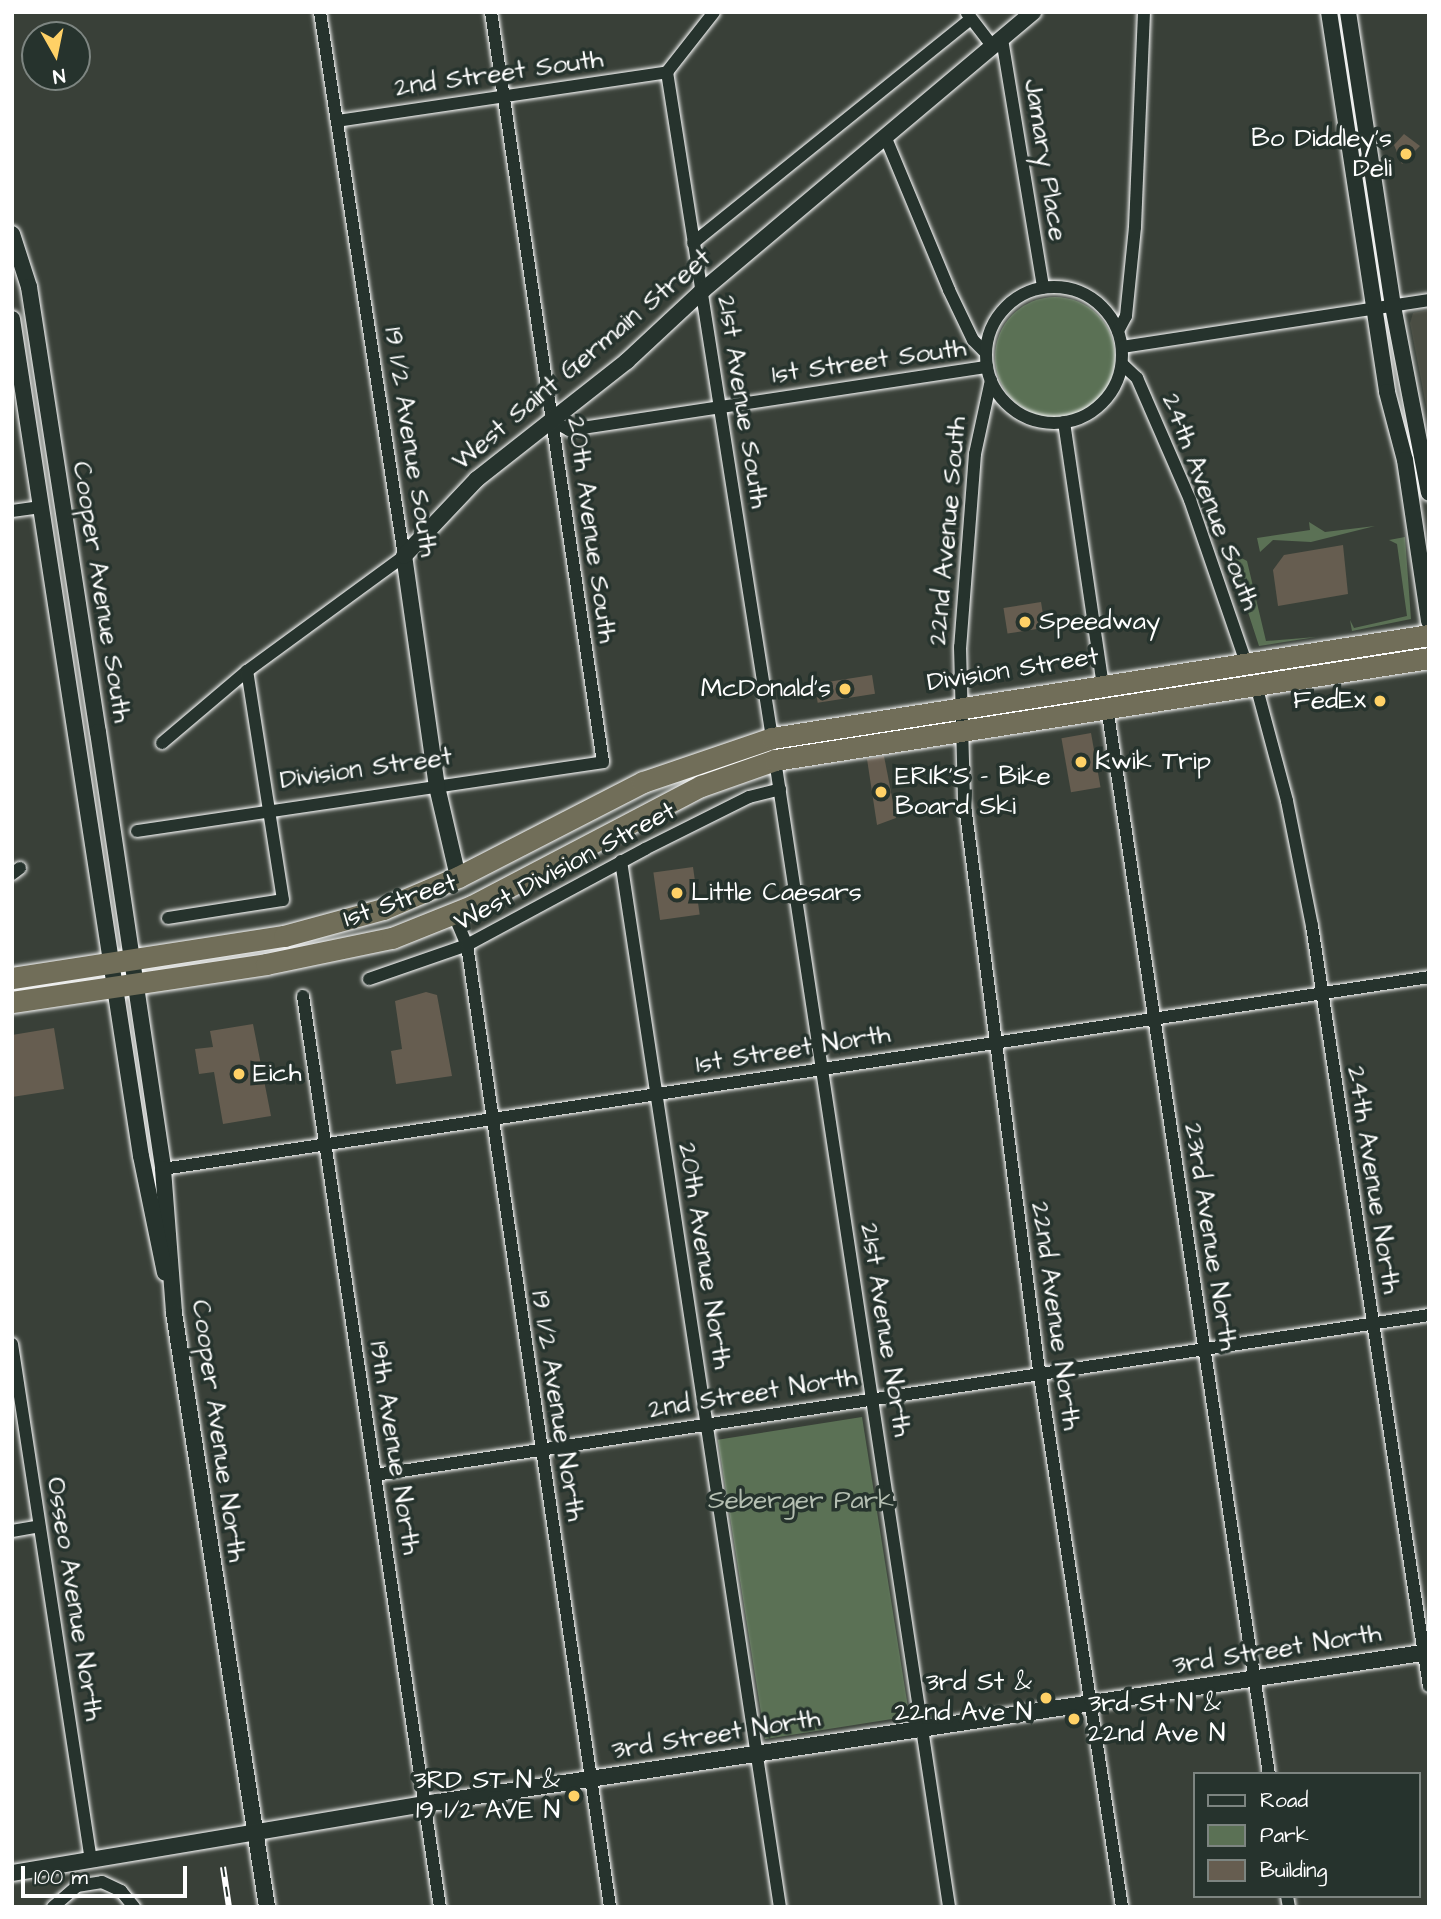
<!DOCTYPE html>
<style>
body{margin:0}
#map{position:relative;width:1441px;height:1919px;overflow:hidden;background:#394038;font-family:"Architects Daughter",sans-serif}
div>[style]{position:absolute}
.built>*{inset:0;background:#4a4d43}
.green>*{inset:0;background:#5b7155;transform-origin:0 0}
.round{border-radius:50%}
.building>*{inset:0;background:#665d50;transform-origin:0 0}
.roads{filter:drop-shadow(0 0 2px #fff) drop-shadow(0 0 2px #fff)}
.street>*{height:12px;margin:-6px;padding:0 6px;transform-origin:6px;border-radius:6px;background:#26332d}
.street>.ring{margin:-6px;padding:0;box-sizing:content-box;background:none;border:12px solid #26332d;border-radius:50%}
.secondary>*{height:16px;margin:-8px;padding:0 8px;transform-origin:8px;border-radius:8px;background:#26332d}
.highway>*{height:21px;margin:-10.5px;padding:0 10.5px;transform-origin:10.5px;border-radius:10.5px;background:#716e59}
.rail>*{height:6px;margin-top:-3px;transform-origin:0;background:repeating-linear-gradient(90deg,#26332d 0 10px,#fff 0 20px);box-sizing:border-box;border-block:2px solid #fff}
.dots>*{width:19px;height:19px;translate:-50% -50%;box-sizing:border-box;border:4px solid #26332d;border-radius:50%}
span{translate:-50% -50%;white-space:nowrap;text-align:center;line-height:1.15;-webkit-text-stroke:7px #26332d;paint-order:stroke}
.street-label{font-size:26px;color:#fff}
.poi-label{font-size:26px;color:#fff}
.right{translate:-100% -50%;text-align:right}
.left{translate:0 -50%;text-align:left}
.park-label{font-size:26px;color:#b5bfb2}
.frame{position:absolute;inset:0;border:14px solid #fff;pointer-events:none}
.legend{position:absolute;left:1193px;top:1772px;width:228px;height:126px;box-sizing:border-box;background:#26332d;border:2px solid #7d8581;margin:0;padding:9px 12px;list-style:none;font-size:21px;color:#fff}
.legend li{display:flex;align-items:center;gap:14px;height:35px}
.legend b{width:35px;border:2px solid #7d8581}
.north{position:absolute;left:21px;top:21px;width:70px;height:70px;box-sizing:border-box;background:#26332d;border:2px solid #7d8581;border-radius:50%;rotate:171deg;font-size:19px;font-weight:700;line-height:28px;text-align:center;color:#fff}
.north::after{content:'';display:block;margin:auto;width:24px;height:32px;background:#ffd166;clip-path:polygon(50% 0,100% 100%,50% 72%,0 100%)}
.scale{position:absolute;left:21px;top:1866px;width:166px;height:32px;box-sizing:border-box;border:4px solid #fff;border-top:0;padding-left:9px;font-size:21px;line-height:24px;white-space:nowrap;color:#fff;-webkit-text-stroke:5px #26332d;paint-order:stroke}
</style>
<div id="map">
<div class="built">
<i style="clip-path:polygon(1429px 310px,1429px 420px,1410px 323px,1413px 313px)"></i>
</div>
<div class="green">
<i class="round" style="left:995px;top:297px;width:120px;height:120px"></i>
<i style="clip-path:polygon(1309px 522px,1325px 532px,1375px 526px,1311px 542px,1273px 540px,1260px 552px,1257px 538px,1310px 530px)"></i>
<i style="clip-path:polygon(1405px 537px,1411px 619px,1352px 631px,1350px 620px,1354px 628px,1407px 616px,1397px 544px,1389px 540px)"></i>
<i style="clip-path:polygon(1236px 555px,1247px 561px,1266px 641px,1316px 637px,1259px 646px,1230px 557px)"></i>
<i style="left:862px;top:1417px;width:303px;height:146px;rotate:81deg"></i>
</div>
<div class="building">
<i style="clip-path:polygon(1404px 134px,1420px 146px,1402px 164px,1394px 145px)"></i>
<i style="clip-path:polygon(1343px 545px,1348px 594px,1278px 606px,1273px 570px,1284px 555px)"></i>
<i style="left:1041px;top:602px;width:26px;height:38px;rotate:81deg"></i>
<i style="left:872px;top:675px;width:19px;height:58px;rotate:81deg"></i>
<i style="left:1091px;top:733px;width:55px;height:30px;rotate:80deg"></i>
<i style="clip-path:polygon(884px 756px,896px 818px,877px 825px,867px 759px)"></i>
<i style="left:693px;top:867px;width:48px;height:40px;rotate:82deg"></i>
<i style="clip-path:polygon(426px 992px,437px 995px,452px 1076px,396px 1084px,391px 1051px,402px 1049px,395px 1001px)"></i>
<i style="clip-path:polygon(253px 1024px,271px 1116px,223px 1124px,214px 1072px,199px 1074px,195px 1049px,213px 1047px,210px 1031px)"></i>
<i style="clip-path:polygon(54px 1028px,64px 1089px,12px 1097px,12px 1035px)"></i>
</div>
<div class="roads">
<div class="street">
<i style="left:967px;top:13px;width:43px;rotate:52.6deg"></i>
<i style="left:1002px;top:39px;width:252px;rotate:80.6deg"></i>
<i style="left:667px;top:72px;width:674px;rotate:81.04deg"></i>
<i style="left:667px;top:72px;width:76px;rotate:-51.9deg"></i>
<i style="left:337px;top:121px;width:334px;rotate:-8.4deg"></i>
<i style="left:885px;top:136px;width:167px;rotate:67.4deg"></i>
<i style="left:949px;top:290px;width:55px;rotate:64.4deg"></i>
<i style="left:973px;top:340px;width:18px;rotate:45deg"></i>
<i style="left:693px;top:243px;width:357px;rotate:-38.9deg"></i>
<i class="ring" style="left:986px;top:287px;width:124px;height:124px"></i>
<i style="left:1118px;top:331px;width:17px;rotate:-62deg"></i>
<i style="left:1126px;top:316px;width:89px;rotate:-84.2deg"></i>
<i style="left:1135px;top:227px;width:215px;rotate:-87.6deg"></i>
<i style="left:1122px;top:347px;width:311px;rotate:-8.7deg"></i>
<i style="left:1122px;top:364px;width:21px;rotate:43deg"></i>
<i style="left:1137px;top:378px;width:133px;rotate:66.5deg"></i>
<i style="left:1190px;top:500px;width:172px;rotate:71deg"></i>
<i style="left:991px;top:380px;width:76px;rotate:102.2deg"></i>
<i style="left:975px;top:454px;width:194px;rotate:94.4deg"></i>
<i style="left:960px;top:647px;width:151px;rotate:88.5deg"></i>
<i style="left:964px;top:798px;width:570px;rotate:82.54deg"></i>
<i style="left:1038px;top:1363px;width:550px;rotate:81.22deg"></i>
<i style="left:553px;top:421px;width:18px;rotate:29deg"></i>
<i style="left:569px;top:430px;width:423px;rotate:-8.6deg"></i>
<i style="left:1064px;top:422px;width:266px;rotate:81.6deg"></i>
<i style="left:12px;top:511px;width:29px;rotate:-8deg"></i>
<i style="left:1256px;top:685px;width:120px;rotate:75deg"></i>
<i style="left:1287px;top:801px;width:127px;rotate:78.7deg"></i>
<i style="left:1312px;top:926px;width:769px;rotate:81.25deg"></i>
<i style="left:1107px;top:707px;width:1079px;rotate:81.37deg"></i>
<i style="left:162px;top:743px;width:111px;rotate:-40.3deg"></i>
<i style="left:247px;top:671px;width:195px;rotate:-36.2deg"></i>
<i style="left:404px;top:556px;width:550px;rotate:-98.78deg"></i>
<i style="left:775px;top:760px;width:1160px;rotate:81.37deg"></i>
<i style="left:137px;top:831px;width:471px;rotate:-8.4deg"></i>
<i style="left:603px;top:762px;width:758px;rotate:-98.49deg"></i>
<i style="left:621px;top:861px;width:1058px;rotate:81.36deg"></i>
<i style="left:12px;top:874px;width:10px;rotate:-37deg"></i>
<i style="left:454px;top:915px;width:33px;rotate:67deg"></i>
<i style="left:467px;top:945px;width:973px;rotate:81.54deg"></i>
<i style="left:168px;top:918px;width:116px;rotate:-8.9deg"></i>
<i style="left:283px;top:900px;width:232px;rotate:-98.9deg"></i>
<i style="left:369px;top:979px;width:104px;rotate:-19.1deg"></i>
<i style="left:467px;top:945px;width:202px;rotate:-28.3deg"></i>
<i style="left:645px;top:849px;width:116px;rotate:-26.6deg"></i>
<i style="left:749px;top:797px;width:32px;rotate:-14deg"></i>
<i style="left:303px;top:996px;width:921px;rotate:81.45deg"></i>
<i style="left:163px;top:1169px;width:1280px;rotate:-8.62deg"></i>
<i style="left:12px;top:1344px;width:523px;rotate:81.31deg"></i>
<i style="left:375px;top:1475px;width:1066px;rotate:-8.63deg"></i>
<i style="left:12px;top:1531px;width:27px;rotate:-10deg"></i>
<i style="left:1287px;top:1896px;width:11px;rotate:80deg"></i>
<i style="left:53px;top:1907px;width:32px;rotate:-41deg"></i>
<i style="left:77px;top:1886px;width:25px;rotate:-9deg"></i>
<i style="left:102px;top:1882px;width:21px;rotate:25deg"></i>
<i style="left:121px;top:1891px;width:21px;rotate:51deg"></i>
</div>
<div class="secondary">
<i style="left:1329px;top:12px;width:384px;rotate:81.3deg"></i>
<i style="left:1387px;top:392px;width:70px;rotate:75.2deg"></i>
<i style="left:1405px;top:460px;width:163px;rotate:81.5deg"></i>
<i style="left:1348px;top:12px;width:297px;rotate:81.3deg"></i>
<i style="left:1393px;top:306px;width:190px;rotate:79.1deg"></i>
<i style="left:12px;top:234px;width:56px;rotate:72.2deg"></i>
<i style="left:29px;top:287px;width:450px;rotate:81.2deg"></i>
<i style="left:98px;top:732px;width:442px;rotate:81.5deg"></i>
<i style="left:163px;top:1169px;width:144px;rotate:85.6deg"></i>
<i style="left:174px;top:1313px;width:601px;rotate:81.1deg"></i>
<i style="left:12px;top:319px;width:847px;rotate:81.24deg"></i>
<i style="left:141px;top:1156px;width:119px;rotate:78.4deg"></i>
<i style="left:458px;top:877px;width:92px;rotate:-103.1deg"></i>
<i style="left:437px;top:787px;width:233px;rotate:-98.1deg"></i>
<i style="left:404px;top:556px;width:106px;rotate:-46.5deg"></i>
<i style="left:477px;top:479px;width:191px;rotate:-38.2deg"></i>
<i style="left:627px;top:361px;width:103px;rotate:-43deg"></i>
<i style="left:702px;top:291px;width:433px;rotate:-40.1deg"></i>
<i style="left:12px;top:1873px;width:432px;rotate:-9.5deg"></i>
<i style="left:438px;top:1802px;width:1002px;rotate:-8.61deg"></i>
</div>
<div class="highway">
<i style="left:12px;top:978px;width:275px;rotate:-8.8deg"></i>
<i style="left:284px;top:936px;width:103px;rotate:-15.3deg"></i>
<i style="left:383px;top:909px;width:82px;rotate:-23.1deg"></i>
<i style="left:458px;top:877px;width:208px;rotate:-27.2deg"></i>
<i style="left:643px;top:782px;width:136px;rotate:-18.8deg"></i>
<i style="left:772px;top:738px;width:665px;rotate:-8.91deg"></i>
<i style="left:12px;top:1002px;width:257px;rotate:-8.5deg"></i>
<i style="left:266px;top:964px;width:129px;rotate:-11.7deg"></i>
<i style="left:392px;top:938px;width:86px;rotate:-21.8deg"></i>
<i style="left:472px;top:906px;width:259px;rotate:-27.7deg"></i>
<i style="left:701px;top:786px;width:78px;rotate:-19.4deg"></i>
<i style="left:775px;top:760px;width:662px;rotate:-8.86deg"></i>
</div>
</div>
<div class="rail">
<i style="left:223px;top:1867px;width:40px;rotate:81.5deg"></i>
</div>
<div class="dots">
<i style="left:1406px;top:154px;background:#ffd166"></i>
<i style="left:1025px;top:622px;background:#ffd166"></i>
<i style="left:845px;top:689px;background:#ffd166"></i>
<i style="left:1380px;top:701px;background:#ffd166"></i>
<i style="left:1081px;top:762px;background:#ffd166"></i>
<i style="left:881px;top:792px;background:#ffd166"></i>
<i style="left:677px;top:893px;background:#ffd166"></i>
<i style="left:239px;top:1074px;background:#ffd166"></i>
<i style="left:1046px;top:1698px;background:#ffd166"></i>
<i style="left:1074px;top:1719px;background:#ffd166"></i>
<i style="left:574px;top:1796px;background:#ffd166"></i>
</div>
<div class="street-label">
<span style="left:499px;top:74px;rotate:-8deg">2nd Street South</span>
<span style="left:1045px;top:160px;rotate:81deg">Jamary Place</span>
<span style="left:582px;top:360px;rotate:-40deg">West Saint Germain Street</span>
<span style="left:869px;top:362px;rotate:-8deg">1st Street South</span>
<span style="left:742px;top:402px;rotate:81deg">21st Avenue South</span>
<span style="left:410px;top:442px;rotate:81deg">19 1/2 Avenue South</span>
<span style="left:1210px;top:502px;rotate:69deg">24th Avenue South</span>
<span style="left:591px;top:530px;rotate:82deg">20th Avenue South</span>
<span style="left:948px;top:531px;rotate:-85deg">22nd Avenue South</span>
<span style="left:101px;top:592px;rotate:81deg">Cooper Avenue South</span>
<span style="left:1013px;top:670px;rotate:-9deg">Division Street</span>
<span style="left:366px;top:769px;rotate:-8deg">Division Street</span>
<span style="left:565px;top:867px;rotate:-28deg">West Division Street</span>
<span style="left:400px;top:901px;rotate:-19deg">1st Street</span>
<span style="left:793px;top:1050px;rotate:-9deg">1st Street North</span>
<span style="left:1373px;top:1180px;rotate:81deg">24th Avenue North</span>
<span style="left:1210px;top:1237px;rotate:81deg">23rd Avenue North</span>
<span style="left:704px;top:1256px;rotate:81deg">20th Avenue North</span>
<span style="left:1055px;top:1316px;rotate:82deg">22nd Avenue North</span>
<span style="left:885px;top:1330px;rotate:81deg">21st Avenue North</span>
<span style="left:753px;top:1394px;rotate:-9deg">2nd Street North</span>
<span style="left:557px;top:1406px;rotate:81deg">19 1/2 Avenue North</span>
<span style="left:218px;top:1431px;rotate:82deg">Cooper Avenue North</span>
<span style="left:394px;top:1448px;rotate:81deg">19th Avenue North</span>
<span style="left:74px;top:1599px;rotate:81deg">Osseo Avenue North</span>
<span style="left:1277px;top:1650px;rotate:-9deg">3rd Street North</span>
<span style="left:716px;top:1735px;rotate:-9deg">3rd Street North</span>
</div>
<div class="poi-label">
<span class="right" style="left:1392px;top:154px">Bo Diddley's<br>Deli</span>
<span class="left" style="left:1039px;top:622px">Speedway</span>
<span class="right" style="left:831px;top:689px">McDonald's</span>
<span class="right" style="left:1366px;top:701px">FedEx</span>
<span class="left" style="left:1095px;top:762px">Kwik Trip</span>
<span class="left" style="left:895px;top:792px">ERIK'S - Bike<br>Board Ski</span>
<span class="left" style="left:691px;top:893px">Little Caesars</span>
<span class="left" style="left:253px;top:1074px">Eich</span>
<span class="right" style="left:1032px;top:1698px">3rd St &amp;<br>22nd Ave N</span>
<span class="left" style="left:1088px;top:1719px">3rd St N &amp;<br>22nd Ave N</span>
<span class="right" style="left:560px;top:1796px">3RD ST N &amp;<br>19 1/2 AVE N</span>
</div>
<div class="park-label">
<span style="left:801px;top:1501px">Seberger Park</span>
</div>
<div class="frame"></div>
<ul class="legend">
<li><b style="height:9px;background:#26332d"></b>Road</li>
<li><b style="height:19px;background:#5b7155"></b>Park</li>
<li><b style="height:19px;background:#665d50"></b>Building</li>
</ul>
<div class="north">N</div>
<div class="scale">100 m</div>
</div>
